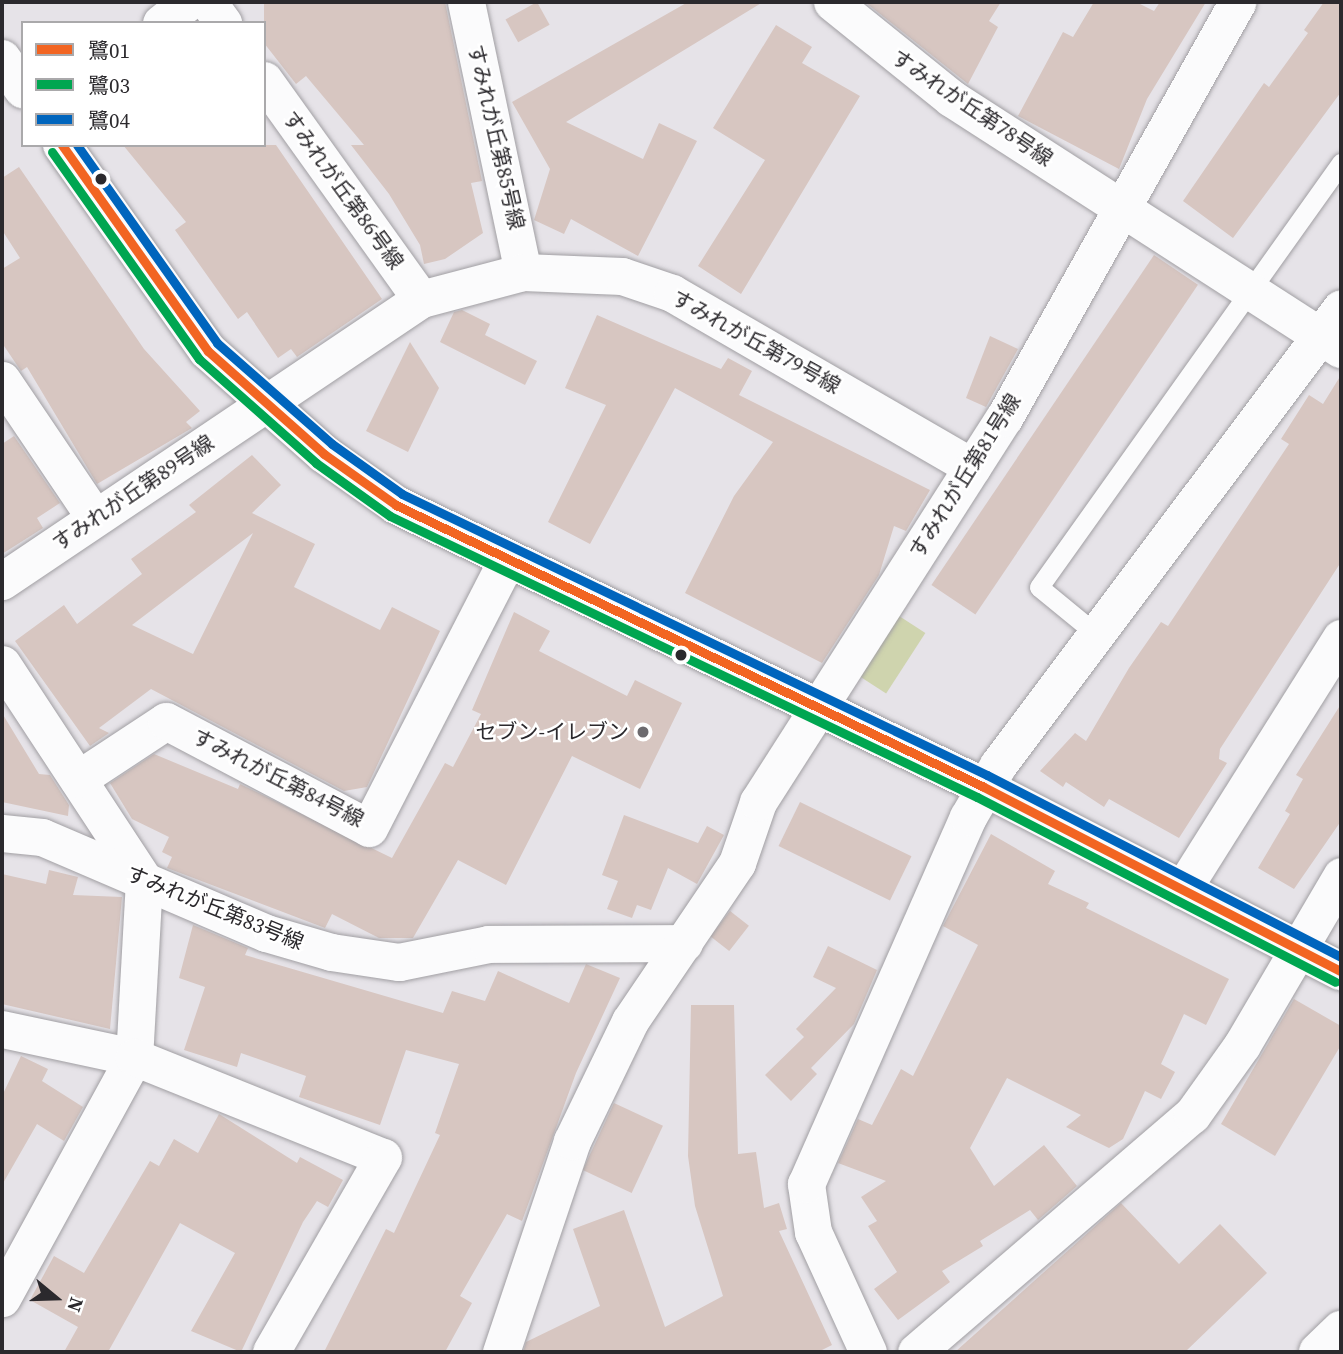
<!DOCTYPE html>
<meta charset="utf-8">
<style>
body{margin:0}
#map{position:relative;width:1343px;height:1354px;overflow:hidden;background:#e6e3e8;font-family:"Source Serif 4","Noto Sans JP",serif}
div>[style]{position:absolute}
.green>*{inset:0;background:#cfd4ae;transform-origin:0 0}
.building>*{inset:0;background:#d7c6c1;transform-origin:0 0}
.roads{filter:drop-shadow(0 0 2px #a19fa3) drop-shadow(0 0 2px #a19fa3)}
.service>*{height:19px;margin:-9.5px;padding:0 9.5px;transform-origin:9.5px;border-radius:9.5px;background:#fbfbfc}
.minor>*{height:37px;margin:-18.5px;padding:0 18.5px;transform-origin:18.5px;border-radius:18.5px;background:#fbfbfc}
.tertiary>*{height:38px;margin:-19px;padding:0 19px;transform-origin:19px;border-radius:19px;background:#fbfbfc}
.bus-1>*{height:9px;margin:-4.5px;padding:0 4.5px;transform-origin:4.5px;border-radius:4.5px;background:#f26522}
.bus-2>*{height:9px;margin:-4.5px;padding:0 4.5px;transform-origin:4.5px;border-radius:4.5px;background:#00a651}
.bus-3>*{height:9px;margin:-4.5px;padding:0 4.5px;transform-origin:4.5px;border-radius:4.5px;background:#0065bd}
.dots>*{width:19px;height:19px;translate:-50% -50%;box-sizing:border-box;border:4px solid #fff;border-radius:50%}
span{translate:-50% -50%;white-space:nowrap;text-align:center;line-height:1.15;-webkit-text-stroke:5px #fff;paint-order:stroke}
.street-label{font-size:21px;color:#2b292d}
.poi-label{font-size:21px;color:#2b292d}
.right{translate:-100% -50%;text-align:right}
.frame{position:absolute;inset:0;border:4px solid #2b292d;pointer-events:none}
.legend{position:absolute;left:21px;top:21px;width:245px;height:126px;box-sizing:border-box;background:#fff;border:2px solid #aaa9ab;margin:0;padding:9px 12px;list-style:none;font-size:21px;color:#2b292d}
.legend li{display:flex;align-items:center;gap:14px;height:35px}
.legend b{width:35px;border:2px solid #aaa9ab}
.north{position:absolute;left:21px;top:1263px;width:70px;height:70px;-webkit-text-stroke:5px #fff;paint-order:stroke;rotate:109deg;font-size:19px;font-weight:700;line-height:28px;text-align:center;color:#2b292d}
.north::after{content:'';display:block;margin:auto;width:24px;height:32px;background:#2b292d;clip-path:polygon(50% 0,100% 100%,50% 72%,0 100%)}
</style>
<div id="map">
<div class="green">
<i style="left:896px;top:614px;width:35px;height:72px;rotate:33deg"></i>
</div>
<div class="building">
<i style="clip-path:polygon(264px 2px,445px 2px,482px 181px,471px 183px,483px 233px,445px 259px,424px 264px,420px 245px,389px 194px,351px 145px,364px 145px,306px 76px,296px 84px,264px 43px)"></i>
<i style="left:537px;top:2px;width:26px;height:36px;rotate:61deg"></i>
<i style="clip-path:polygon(688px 2px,763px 2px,566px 122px,643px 159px,659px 123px,697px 141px,638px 256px,571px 219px,564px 234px,534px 220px,550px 169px,512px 102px)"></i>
<i style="clip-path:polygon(865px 2px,1001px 2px,989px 21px,998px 27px,968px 84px)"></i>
<i style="clip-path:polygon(1094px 2px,1136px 2px,1154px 11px,1160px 2px,1206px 2px,1147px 99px,1119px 169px,1018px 116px,1063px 32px,1073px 37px)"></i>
<i style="clip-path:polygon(1324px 2px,1341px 2px,1341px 92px,1233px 238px,1183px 201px,1264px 83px,1269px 87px,1308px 33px,1304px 30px)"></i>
<i style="clip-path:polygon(776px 25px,812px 47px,802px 63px,860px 96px,741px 294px,698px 266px,765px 160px,713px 128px)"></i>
<i style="clip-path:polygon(123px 145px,276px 145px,382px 299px,297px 357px,291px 349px,278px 358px,247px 312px,238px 319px,175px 230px,186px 222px)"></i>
<i style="clip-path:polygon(19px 167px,144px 349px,200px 411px,186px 422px,192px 428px,97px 484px,27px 367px,21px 371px,2px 343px,2px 269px,20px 258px,2px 230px,2px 178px)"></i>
<i style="left:1154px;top:255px;width:53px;height:398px;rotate:34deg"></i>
<i style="clip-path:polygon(462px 310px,490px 324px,485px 335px,537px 361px,525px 385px,440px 342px,454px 312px)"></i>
<i style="clip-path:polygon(597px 315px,721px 369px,728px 358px,752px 371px,739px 395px,930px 490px,906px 531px,894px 526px,879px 575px,822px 663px,685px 593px,734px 496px,773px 442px,675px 388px,590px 544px,548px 522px,606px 405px,565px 388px)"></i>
<i style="clip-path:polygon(990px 336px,1018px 349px,986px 407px,966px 398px)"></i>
<i style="clip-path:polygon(410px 342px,439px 388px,408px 452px,366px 431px)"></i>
<i style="clip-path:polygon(1341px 375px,1341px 562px,1220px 749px,1219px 759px,1227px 763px,1179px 838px,1109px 799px,1104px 807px,1066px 782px,1063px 787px,1040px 771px,1075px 733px,1086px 741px,1129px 668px,1161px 622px,1168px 626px,1289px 444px,1281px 439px,1309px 395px,1323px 404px)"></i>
<i style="clip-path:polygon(14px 436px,60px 503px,37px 518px,43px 528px,2px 554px,2px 444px)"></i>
<i style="clip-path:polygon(evenodd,252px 455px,281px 485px,252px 513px,315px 544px,294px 587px,380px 630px,392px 607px,440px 631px,367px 787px,344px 791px,151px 689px,99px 728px,109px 733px,90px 746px,15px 641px,64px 605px,77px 624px,142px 574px,131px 559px,196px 512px,189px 505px,252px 455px,253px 533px,193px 654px,132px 625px,253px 533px)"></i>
<i style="clip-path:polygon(514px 612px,550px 631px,539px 651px,627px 696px,635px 680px,682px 703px,640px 789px,572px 756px,506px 885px,458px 860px,413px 938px,379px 938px,332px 914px,325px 928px,167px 868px,172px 857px,162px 852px,169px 837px,132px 819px,110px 783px,154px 754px,238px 789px,240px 784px,392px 858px,445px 763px,453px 767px,481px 714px,472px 710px)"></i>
<i style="clip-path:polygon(1341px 704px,1341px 821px,1294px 889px,1258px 868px,1290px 814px,1285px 811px,1303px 779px,1296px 775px)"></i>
<i style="clip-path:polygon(2px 713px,39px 774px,50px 775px,69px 805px,68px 816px,2px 802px)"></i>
<i style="left:800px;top:802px;width:124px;height:49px;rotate:26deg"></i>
<i style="clip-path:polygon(624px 815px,698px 843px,707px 826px,724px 835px,697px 884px,668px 868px,651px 910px,637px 905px,632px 918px,607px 909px,618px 881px,602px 875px)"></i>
<i style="clip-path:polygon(991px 834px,1055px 871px,1048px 884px,1089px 903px,1086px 908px,1229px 979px,1206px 1025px,1184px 1014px,1161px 1064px,1175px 1072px,1161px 1099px,1145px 1091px,1123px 1139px,1109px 1148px,1066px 1127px,1081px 1115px,1007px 1078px,970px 1148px,994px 1186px,1044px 1145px,1077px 1186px,1038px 1220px,1030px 1210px,980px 1241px,983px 1246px,942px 1271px,950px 1282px,898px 1320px,874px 1289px,897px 1272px,868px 1226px,877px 1221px,861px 1197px,886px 1181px,838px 1163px,858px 1119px,872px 1125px,901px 1069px,913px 1076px,978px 945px,943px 926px)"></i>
<i style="clip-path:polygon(49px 870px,78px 877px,73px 895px,122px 897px,110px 1029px,2px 1004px,2px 874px,46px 884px)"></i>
<i style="left:730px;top:911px;width:24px;height:32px;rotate:38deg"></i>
<i style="clip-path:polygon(193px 925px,248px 948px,245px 955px,443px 1013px,452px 991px,485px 1001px,498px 971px,569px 1003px,586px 964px,620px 978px,576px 1073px,522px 1221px,507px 1214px,460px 1296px,472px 1303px,445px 1352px,324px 1352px,386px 1229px,394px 1233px,440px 1135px,435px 1133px,459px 1064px,406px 1050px,380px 1125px,299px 1097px,306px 1076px,241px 1053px,237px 1067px,184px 1050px,205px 987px,179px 978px)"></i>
<i style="clip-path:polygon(828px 946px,877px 970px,854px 1024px,811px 1068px,817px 1074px,791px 1101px,765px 1075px,804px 1037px,796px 1029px,836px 988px,813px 977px)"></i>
<i style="clip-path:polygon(1294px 999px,1341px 1026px,1341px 1045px,1275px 1156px,1221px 1124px)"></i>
<i style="clip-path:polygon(691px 1005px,734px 1005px,738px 1154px,756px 1152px,764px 1208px,779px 1203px,787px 1229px,779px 1231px,832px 1345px,818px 1352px,523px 1352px,526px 1342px,600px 1306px,573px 1229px,624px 1210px,665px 1327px,723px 1296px,695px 1206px,688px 1156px)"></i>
<i style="clip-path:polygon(21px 1056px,48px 1069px,42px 1081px,83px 1107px,64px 1141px,37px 1124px,2px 1185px,2px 1096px)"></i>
<i style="left:614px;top:1103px;width:54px;height:74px;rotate:25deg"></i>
<i style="clip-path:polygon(219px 1114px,297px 1163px,300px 1157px,343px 1180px,328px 1207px,317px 1201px,303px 1222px,241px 1352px,191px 1331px,235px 1253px,180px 1223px,108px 1352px,64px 1352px,78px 1327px,30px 1300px,54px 1256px,84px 1273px,150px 1161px,159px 1166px,174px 1139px,198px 1153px)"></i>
<i style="clip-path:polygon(1121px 1203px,1179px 1264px,1220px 1224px,1267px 1273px,1185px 1352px,955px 1352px)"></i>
</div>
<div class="roads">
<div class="service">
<i style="left:1095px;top:633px;width:72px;rotate:-140.6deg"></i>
<i style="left:1039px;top:587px;width:521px;rotate:-54.54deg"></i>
</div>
<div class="minor">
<i style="left:208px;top:2px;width:26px;rotate:54deg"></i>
<i style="left:466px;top:2px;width:276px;rotate:78.1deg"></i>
<i style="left:832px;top:2px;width:153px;rotate:38.9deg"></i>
<i style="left:951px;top:98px;width:464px;rotate:32.8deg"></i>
<i style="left:161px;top:23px;width:34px;rotate:-38deg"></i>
<i style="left:264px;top:80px;width:269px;rotate:54.4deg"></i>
<i style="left:2px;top:380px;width:166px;rotate:56deg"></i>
<i style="left:2px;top:581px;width:505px;rotate:-33.94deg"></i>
<i style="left:421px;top:299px;width:106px;rotate:-14.8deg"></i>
<i style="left:523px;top:272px;width:99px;rotate:2.3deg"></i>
<i style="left:622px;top:276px;width:53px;rotate:18.8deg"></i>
<i style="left:672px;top:293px;width:347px;rotate:30.1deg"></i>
<i style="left:2px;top:664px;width:258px;rotate:56.7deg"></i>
<i style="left:144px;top:880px;width:177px;rotate:93.2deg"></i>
<i style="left:134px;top:1057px;width:275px;rotate:118.7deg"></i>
<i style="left:78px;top:779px;width:105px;rotate:-33.4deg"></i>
<i style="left:166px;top:721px;width:229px;rotate:27.8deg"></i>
<i style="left:369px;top:828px;width:300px;rotate:-62.8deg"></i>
<i style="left:2px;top:833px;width:40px;rotate:5.7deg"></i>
<i style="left:42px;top:837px;width:244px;rotate:23.2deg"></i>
<i style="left:266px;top:933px;width:68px;rotate:16.3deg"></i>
<i style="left:331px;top:952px;width:69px;rotate:8.4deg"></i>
<i style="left:399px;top:962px;width:91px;rotate:-11.4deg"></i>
<i style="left:488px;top:944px;width:196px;rotate:-0.3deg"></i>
<i style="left:1182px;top:890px;width:298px;rotate:-57.8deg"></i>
<i style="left:2px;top:1029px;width:135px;rotate:12deg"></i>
<i style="left:134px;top:1057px;width:268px;rotate:21.9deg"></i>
<i style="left:383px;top:1157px;width:225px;rotate:119.9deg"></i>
<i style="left:501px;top:1352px;width:223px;rotate:-71.4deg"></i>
<i style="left:572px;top:1141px;width:133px;rotate:-64.2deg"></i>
<i style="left:630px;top:1021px;width:191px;rotate:-55.9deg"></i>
<i style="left:737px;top:863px;width:65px;rotate:-71deg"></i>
<i style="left:758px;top:802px;width:456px;rotate:-57.4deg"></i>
<i style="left:1004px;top:418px;width:477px;rotate:-60.7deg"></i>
<i style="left:868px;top:1352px;width:132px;rotate:-114.6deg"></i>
<i style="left:813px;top:1232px;width:49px;rotate:-98.3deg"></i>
<i style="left:806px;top:1184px;width:401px;rotate:-66.2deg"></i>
<i style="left:968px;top:817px;width:60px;rotate:-60deg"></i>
<i style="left:998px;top:765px;width:571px;rotate:-53.11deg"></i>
<i style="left:916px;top:1352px;width:364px;rotate:-40.7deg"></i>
<i style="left:1192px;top:1115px;width:86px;rotate:-54.5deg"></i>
<i style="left:1242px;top:1045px;width:196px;rotate:-59.6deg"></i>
</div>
<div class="tertiary">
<i style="left:2px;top:59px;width:37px;rotate:55deg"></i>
<i style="left:62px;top:145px;width:252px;rotate:54.7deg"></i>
<i style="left:208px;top:351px;width:155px;rotate:41.6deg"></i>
<i style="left:324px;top:454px;width:88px;rotate:35.3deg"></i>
<i style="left:396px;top:505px;width:650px;rotate:25.62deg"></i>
<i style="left:982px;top:786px;width:404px;rotate:27.3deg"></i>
<i style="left:1318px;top:1352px;width:32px;rotate:-44deg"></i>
</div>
</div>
<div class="bus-1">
<i style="left:62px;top:145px;width:252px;rotate:54.7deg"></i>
<i style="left:208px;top:351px;width:155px;rotate:41.6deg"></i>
<i style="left:324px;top:454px;width:88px;rotate:35.3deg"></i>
<i style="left:396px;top:505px;width:650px;rotate:25.62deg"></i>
<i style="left:982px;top:786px;width:404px;rotate:27.3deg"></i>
</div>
<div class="bus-2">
<i style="left:52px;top:152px;width:254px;rotate:54.6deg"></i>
<i style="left:199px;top:359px;width:157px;rotate:41.6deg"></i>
<i style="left:316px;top:463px;width:91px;rotate:35.6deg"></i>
<i style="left:390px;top:516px;width:651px;rotate:25.58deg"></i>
<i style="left:977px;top:797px;width:403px;rotate:27.3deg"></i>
</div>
<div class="bus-3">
<i style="left:77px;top:145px;width:242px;rotate:54.7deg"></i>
<i style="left:217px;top:343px;width:153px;rotate:41.3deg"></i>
<i style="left:332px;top:444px;width:86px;rotate:35.5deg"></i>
<i style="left:402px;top:494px;width:649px;rotate:25.66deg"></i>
<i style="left:987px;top:775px;width:398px;rotate:27.2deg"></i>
</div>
<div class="dots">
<i style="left:101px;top:179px;background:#2b292d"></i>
<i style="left:681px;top:655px;background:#2b292d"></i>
<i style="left:643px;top:732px;background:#6c6a6e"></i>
</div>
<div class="street-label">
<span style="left:972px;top:108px;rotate:34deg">すみれが丘第78号線</span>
<span style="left:496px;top:137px;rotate:77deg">すみれが丘第85号線</span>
<span style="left:343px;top:190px;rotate:54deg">すみれが丘第86号線</span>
<span style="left:756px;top:342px;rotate:29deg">すみれが丘第79号線</span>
<span style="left:965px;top:476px;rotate:-58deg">すみれが丘第81号線</span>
<span style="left:133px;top:493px;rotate:-34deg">すみれが丘第89号線</span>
<span style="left:278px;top:778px;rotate:27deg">すみれが丘第84号線</span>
<span style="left:215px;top:908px;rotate:22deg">すみれが丘第83号線</span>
</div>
<div class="poi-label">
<span class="right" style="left:629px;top:732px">セブン-イレブン</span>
</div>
<div class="frame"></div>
<ul class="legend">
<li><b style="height:9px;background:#f26522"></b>鷺01</li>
<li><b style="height:9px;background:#00a651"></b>鷺03</li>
<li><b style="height:9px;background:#0065bd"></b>鷺04</li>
</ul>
<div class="north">N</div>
</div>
